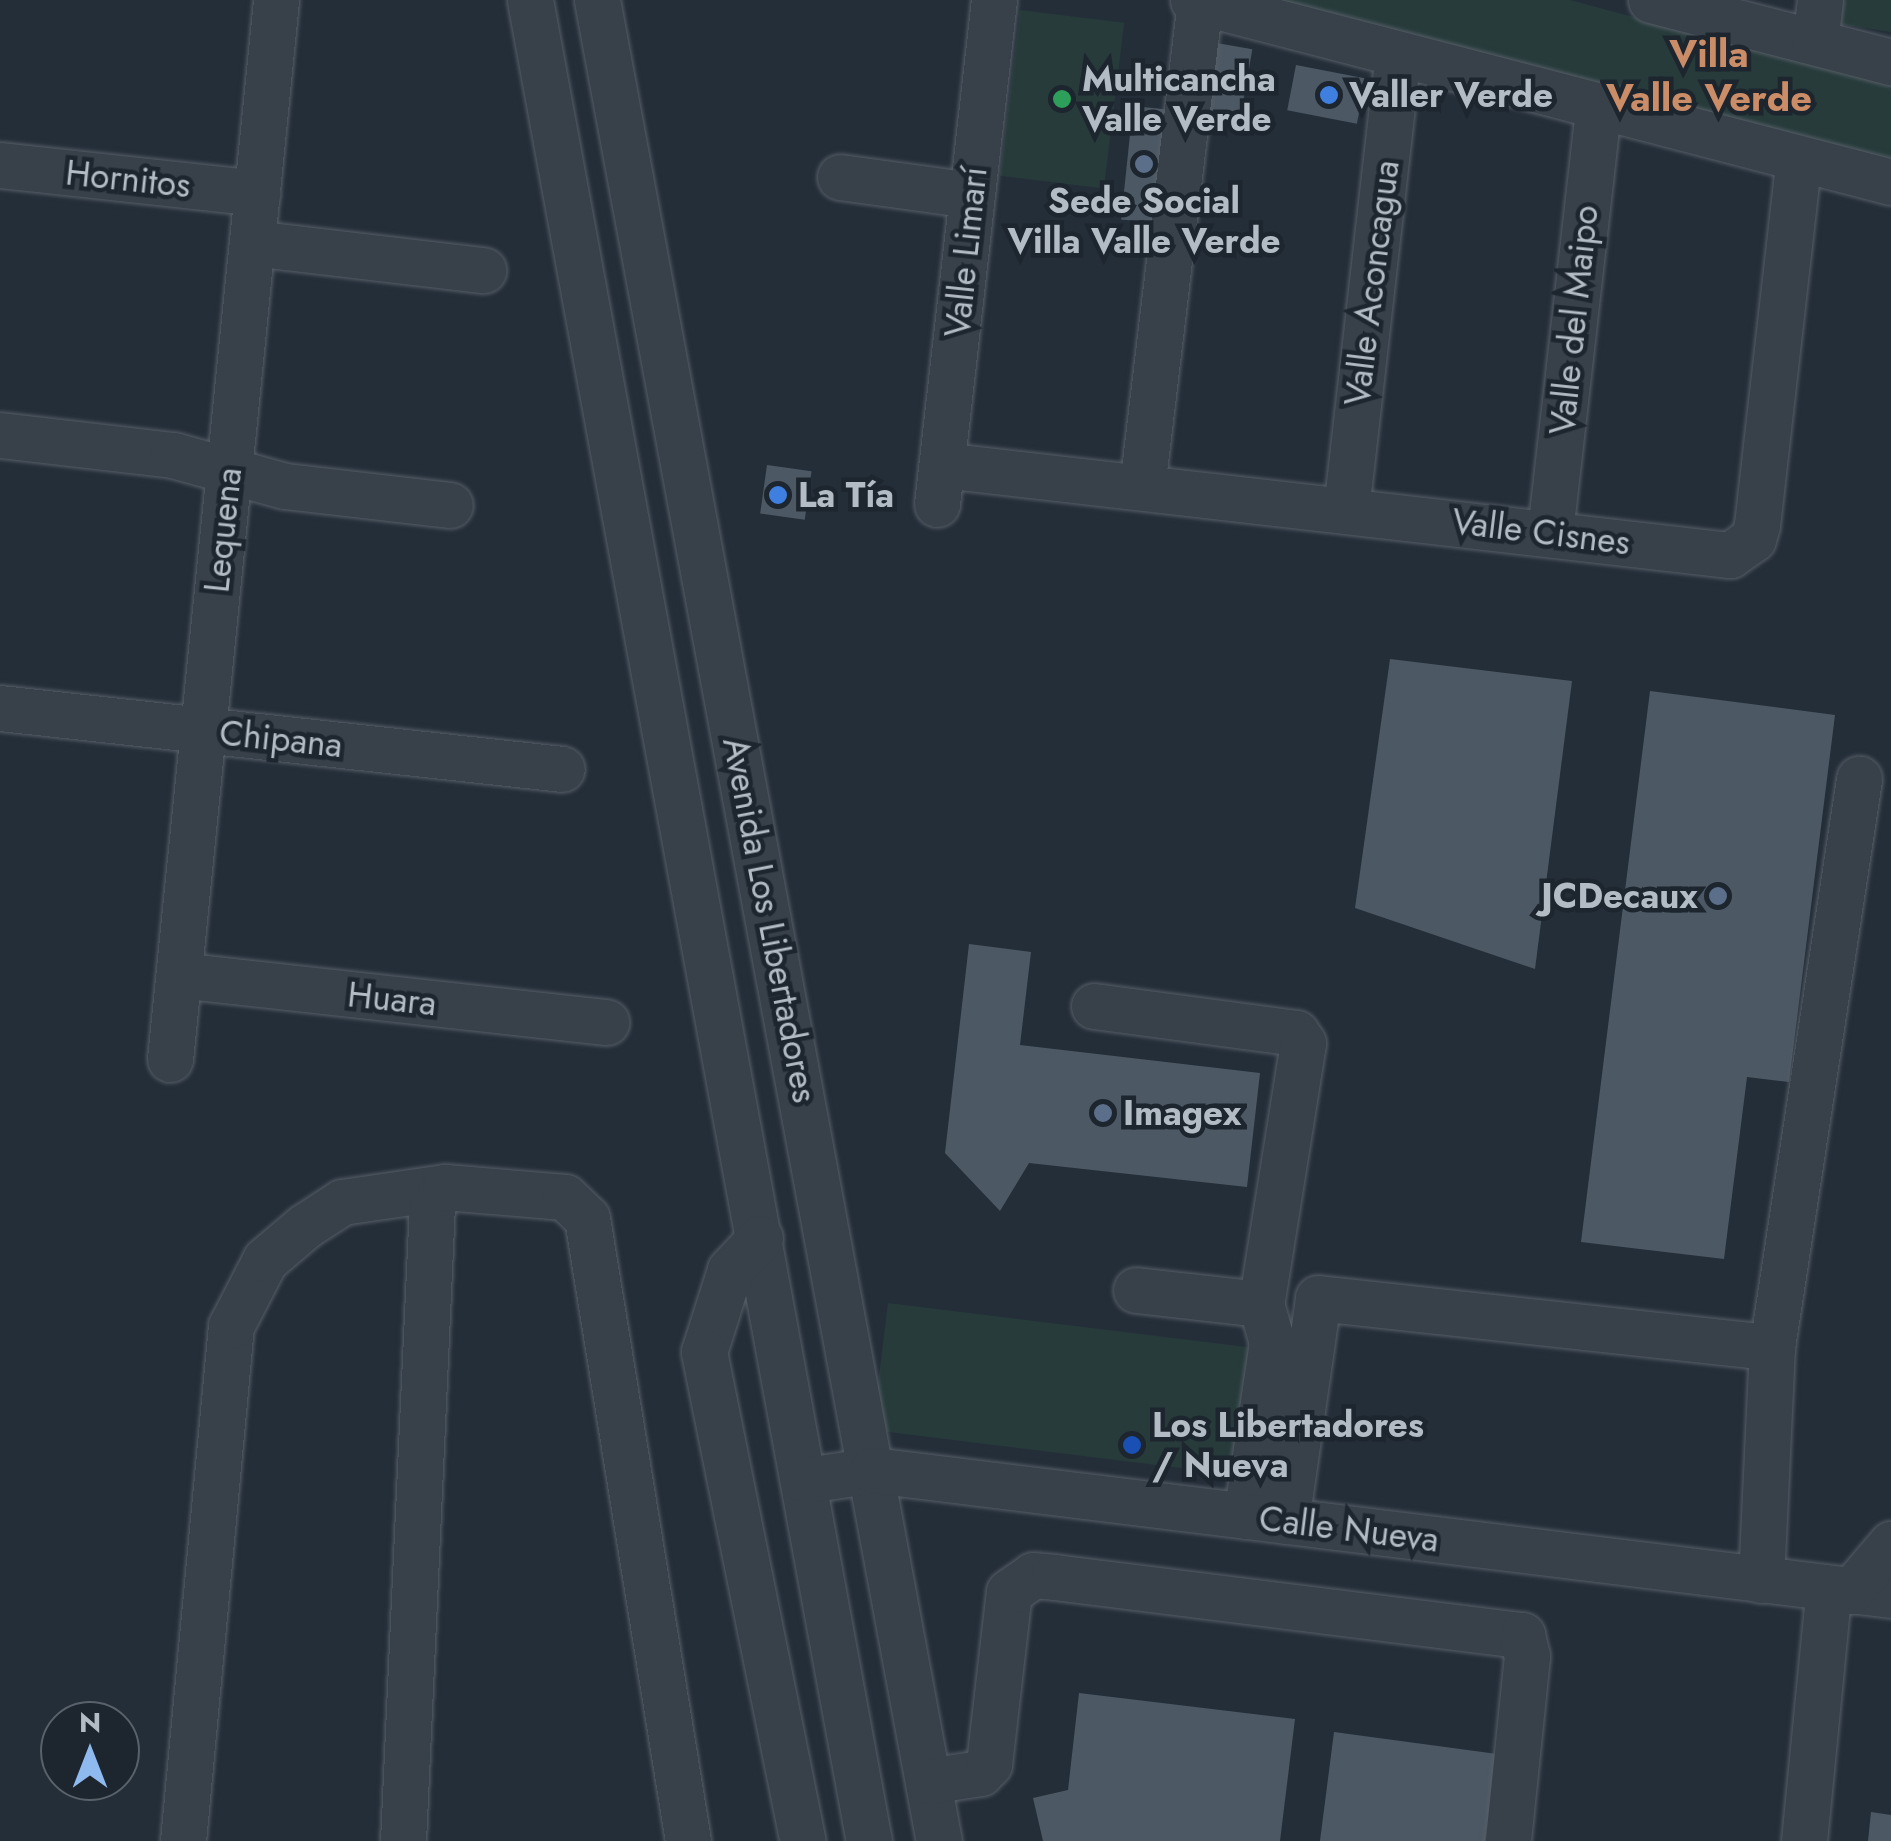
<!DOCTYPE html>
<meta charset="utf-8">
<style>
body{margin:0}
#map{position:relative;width:1891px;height:1841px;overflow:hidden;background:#242e39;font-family:Jost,sans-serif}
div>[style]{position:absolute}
.green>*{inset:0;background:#273b3b;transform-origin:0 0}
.building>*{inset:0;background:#4c5965;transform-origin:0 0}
.roads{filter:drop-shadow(0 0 2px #565e67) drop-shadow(0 0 2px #565e67)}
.minor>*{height:45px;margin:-22.5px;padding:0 22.5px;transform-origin:22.5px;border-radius:22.5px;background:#384049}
.dots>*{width:28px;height:28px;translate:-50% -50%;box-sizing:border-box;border:5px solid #1d252e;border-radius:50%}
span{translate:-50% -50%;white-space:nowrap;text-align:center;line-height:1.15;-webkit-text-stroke:9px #1d252e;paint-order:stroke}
.poi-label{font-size:35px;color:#b3bbc5;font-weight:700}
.left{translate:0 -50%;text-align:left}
.right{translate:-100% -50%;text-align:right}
.street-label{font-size:35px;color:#b3bbc5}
.neighbourhood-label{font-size:38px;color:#cb8c68;font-weight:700}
.north{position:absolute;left:40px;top:1701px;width:100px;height:100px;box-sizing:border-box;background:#1d252e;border:2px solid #59616a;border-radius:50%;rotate:0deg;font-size:28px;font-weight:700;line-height:40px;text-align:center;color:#b3bbc5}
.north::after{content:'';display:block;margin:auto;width:35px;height:45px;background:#8ebaef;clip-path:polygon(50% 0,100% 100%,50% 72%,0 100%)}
</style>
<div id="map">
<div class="green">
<i style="clip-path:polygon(1235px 0,1570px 0,1891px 86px,1891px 167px)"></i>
<i style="clip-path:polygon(1831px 0,1891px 0,1891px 32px,1827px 22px)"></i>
<i style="left:1020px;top:10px;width:105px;height:167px;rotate:7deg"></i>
<i style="left:888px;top:1303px;width:366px;height:128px;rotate:7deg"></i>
</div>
<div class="building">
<i style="left:1211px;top:42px;width:42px;height:68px;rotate:10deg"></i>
<i style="left:1296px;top:65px;width:71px;height:46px;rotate:11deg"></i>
<i style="left:1133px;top:106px;width:37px;height:114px;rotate:6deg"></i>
<i style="left:767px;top:465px;width:45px;height:49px;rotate:8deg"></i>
<i style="clip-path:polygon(1390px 659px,1572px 681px,1535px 969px,1355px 908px)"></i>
<i style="clip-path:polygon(1650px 691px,1835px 715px,1789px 1082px,1747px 1077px,1724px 1259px,1581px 1242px)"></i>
<i style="clip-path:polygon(969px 944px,1031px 952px,1020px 1045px,1260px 1073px,1247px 1187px,1029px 1163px,1000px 1211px,945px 1153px)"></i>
<i style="clip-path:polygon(1079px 1693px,1295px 1719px,1280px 1841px,1043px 1841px,1033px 1798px,1068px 1790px)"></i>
<i style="clip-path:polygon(1334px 1732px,1497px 1754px,1485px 1841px,1320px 1841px)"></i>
<i style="clip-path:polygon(1871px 1812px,1891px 1815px,1891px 1841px,1868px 1841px)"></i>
</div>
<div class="roads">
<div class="minor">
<i style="left:530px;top:0;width:1872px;rotate:79.57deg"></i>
<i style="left:597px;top:0;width:1872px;rotate:79.48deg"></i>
<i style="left:1193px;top:0;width:721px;rotate:14.61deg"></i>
<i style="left:1651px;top:0;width:248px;rotate:14.5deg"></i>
<i style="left:1815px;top:42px;width:42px;rotate:-83.2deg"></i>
<i style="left:0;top:165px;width:259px;rotate:6.2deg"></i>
<i style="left:840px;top:177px;width:133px;rotate:7.8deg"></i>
<i style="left:252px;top:243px;width:233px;rotate:6.7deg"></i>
<i style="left:0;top:435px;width:174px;rotate:6.6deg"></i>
<i style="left:173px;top:455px;width:116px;rotate:15.5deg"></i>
<i style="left:285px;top:486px;width:166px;rotate:6.6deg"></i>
<i style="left:942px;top:465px;width:793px;rotate:6.52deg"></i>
<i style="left:1730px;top:555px;width:28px;rotate:-35deg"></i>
<i style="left:1753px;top:539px;width:15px;rotate:-74deg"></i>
<i style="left:1757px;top:525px;width:368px;rotate:-83.5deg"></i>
<i style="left:1142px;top:487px;width:488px;rotate:-83.2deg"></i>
<i style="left:937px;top:504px;width:507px;rotate:-83.55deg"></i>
<i style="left:1346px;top:510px;width:456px;rotate:-83.5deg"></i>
<i style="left:1550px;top:532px;width:427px;rotate:-83.5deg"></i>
<i style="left:0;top:708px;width:565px;rotate:6.19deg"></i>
<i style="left:179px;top:975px;width:430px;rotate:6.3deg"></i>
<i style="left:1094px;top:1006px;width:204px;rotate:7.6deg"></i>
<i style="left:1296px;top:1033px;width:12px;rotate:55deg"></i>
<i style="left:1303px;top:1043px;width:264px;rotate:99.1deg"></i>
<i style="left:1261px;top:1304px;width:40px;rotate:74deg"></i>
<i style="left:1272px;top:1342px;width:176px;rotate:98.5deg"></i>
<i style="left:170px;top:1059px;width:1064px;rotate:-84.28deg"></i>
<i style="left:760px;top:1238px;width:44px;rotate:133.2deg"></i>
<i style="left:730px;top:1270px;width:86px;rotate:107.6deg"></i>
<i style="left:704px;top:1352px;width:499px;rotate:78.6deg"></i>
<i style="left:1136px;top:1290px;width:126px;rotate:6.4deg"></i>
<i style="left:807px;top:1480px;width:67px;rotate:-8.6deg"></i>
<i style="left:873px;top:1470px;width:1026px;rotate:7deg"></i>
<i style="left:1286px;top:1521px;width:225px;rotate:-81.8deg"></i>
<i style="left:1318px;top:1298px;width:457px;rotate:6.2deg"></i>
<i style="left:1761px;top:1580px;width:233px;rotate:-87.3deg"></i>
<i style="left:1772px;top:1347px;width:575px;rotate:-81.29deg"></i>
<i style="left:1851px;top:1591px;width:62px;rotate:-49.6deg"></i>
<i style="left:928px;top:1781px;width:53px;rotate:-8.7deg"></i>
<i style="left:980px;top:1773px;width:13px;rotate:-45deg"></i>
<i style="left:989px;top:1764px;width:173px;rotate:-83.4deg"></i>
<i style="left:1009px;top:1592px;width:29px;rotate:-35deg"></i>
<i style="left:1033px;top:1575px;width:21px;rotate:5deg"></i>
<i style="left:1054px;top:1577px;width:472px;rotate:7.1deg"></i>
<i style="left:1522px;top:1635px;width:22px;rotate:77deg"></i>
<i style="left:1527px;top:1656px;width:186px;rotate:95.9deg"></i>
<i style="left:183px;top:1841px;width:517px;rotate:-84.68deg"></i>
<i style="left:231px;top:1326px;width:74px;rotate:-62.7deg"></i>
<i style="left:265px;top:1260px;width:52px;rotate:-40.4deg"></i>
<i style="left:305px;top:1226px;width:44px;rotate:-33deg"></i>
<i style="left:342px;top:1202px;width:104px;rotate:-8.3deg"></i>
<i style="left:403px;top:1841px;width:638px;rotate:-87.39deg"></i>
<i style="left:432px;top:1204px;width:21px;rotate:-53deg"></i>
<i style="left:445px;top:1187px;width:120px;rotate:4.8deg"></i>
<i style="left:565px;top:1197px;width:30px;rotate:44deg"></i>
<i style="left:587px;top:1218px;width:631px;rotate:80.79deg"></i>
<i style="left:1804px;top:1841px;width:254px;rotate:-84.4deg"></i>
</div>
</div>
<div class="dots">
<i style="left:1329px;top:95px;background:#3f7fe0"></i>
<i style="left:1062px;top:99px;background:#2e9e5b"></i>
<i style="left:1144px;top:164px;background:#5c6f8a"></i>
<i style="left:778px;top:495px;background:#3f7fe0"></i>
<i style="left:1718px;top:896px;background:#5c6f8a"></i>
<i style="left:1103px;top:1113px;background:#5c6f8a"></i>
<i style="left:1132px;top:1445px;background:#1a4fb4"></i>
</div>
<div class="poi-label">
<span class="left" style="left:1082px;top:99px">Multicancha<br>Valle Verde</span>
<span class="left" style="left:1349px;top:95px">Valler Verde</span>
<span style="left:1144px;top:221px">Sede Social<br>Villa Valle Verde</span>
<span class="left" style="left:798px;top:495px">La Tía</span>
<span class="right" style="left:1698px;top:896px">JCDecaux</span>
<span class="left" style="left:1123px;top:1113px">Imagex</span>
<span class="left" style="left:1152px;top:1445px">Los Libertadores<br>/ Nueva</span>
</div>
<div class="street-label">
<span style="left:128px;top:179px;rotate:6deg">Hornitos</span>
<span style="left:966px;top:252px;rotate:-84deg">Valle Limarí</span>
<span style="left:1372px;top:283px;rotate:-83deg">Valle Aconcagua</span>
<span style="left:1574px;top:320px;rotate:-84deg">Valle del Maipo</span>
<span style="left:223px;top:530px;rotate:-84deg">Lequena</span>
<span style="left:1541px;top:532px;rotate:7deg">Valle Cisnes</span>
<span style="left:281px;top:739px;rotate:6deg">Chipana</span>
<span style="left:770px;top:920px;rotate:79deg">Avenida Los Libertadores</span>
<span style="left:392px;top:999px;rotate:6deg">Huara</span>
<span style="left:1349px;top:1529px;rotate:7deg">Calle Nueva</span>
</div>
<div class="neighbourhood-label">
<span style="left:1709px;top:76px">Villa<br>Valle Verde</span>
</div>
<div class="north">N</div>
</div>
